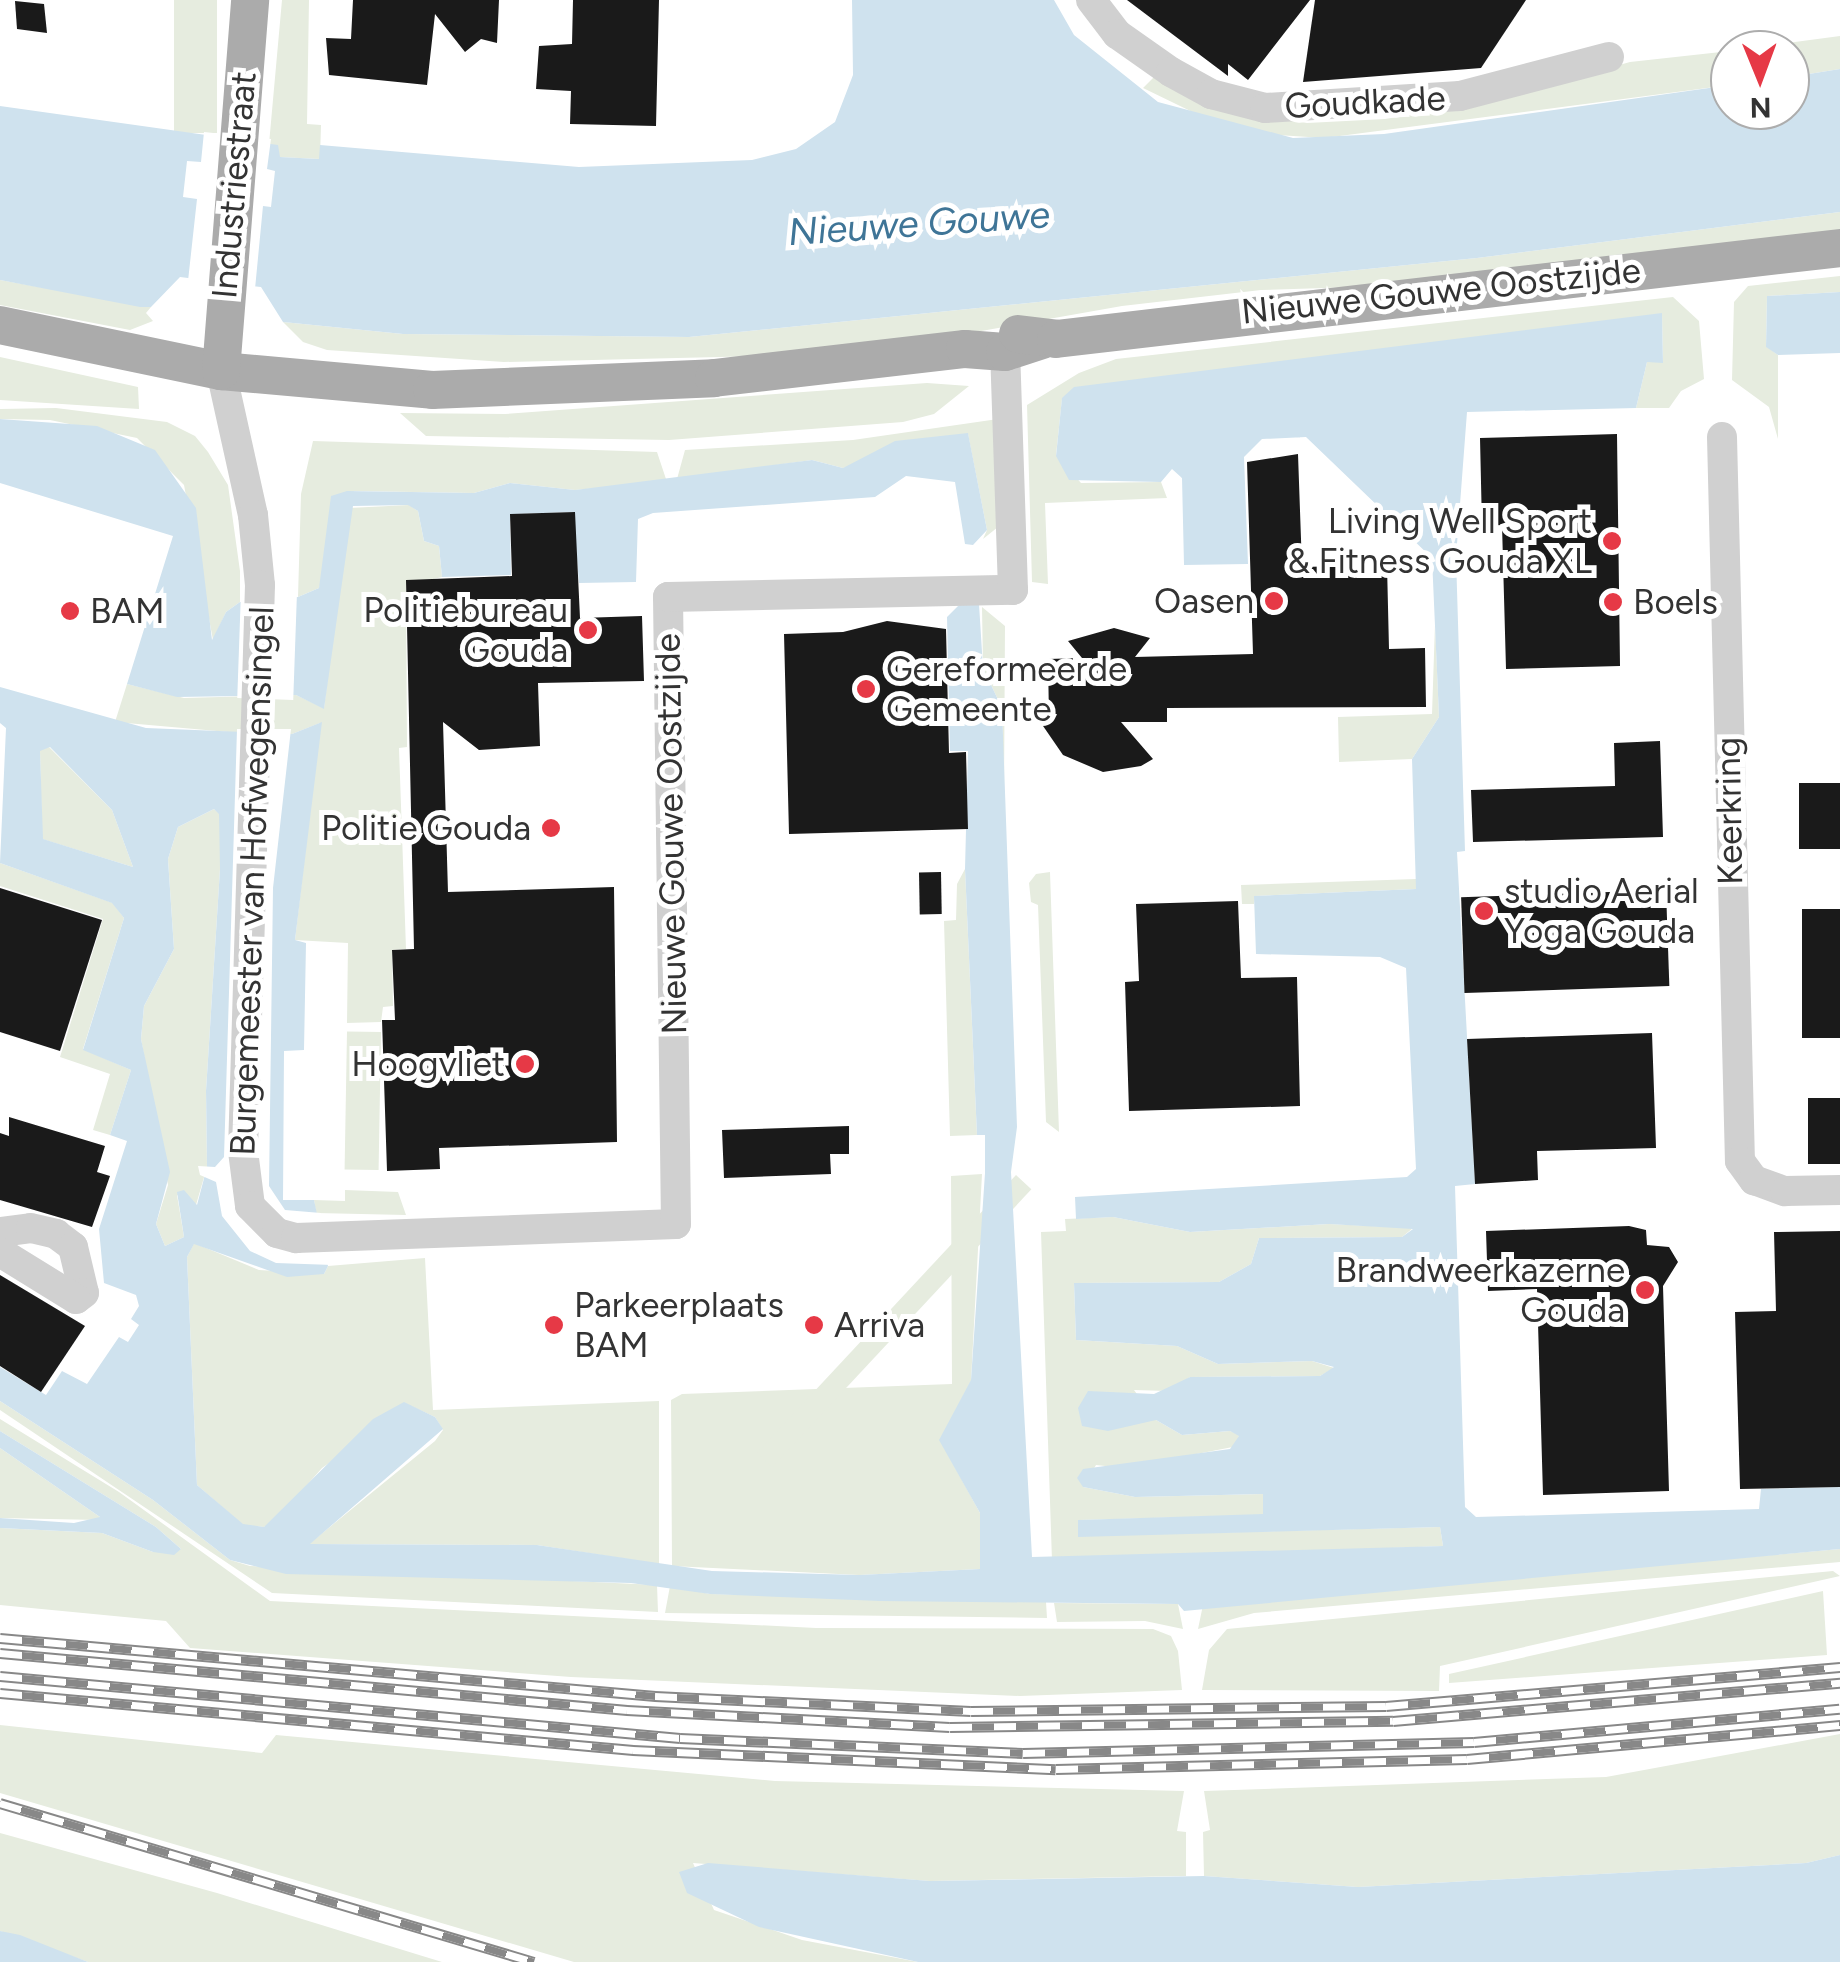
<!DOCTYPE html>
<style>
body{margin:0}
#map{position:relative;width:1840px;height:1962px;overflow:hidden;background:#fff;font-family:Figtree,sans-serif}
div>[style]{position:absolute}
.green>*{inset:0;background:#e6ecdf;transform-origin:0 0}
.water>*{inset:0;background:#cfe2ee}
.pier>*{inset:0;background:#fff;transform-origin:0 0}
.building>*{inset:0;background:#1a1a1a;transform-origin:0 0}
.minor>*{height:30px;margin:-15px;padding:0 15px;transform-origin:15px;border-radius:15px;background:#d0d0d0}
.major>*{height:38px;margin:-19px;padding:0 19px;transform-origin:19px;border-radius:19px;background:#ababab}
.rail>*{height:11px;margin-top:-5.5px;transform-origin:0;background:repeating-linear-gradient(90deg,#fff 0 22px,#888 0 44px);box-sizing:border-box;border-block:2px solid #888}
.dots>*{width:28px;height:28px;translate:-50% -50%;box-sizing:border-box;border:5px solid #fff;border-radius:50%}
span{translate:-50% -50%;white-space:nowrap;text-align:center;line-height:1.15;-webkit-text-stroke:10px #fff;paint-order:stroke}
.street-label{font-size:35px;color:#333}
.poi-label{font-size:35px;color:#333}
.right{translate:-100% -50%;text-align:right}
.left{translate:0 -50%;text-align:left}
.water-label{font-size:38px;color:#3f7597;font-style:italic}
.north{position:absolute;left:1710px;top:30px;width:100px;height:100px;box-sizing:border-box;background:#fff;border:2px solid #adadad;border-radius:50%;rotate:179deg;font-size:28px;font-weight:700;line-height:40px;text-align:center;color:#333}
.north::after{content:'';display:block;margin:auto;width:35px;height:45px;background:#e63946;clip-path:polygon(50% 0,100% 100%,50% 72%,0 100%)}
</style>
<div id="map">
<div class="green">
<i style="left:174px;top:0;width:43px;height:133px"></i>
<i style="clip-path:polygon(282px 0,309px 0,307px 124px,321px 125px,320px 159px,279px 157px,269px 144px)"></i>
<i style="clip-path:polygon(1840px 36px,1840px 69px,1790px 77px,1790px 50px,1735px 50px)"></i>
<i style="clip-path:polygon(1730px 51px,1730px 85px,1324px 138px,1261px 134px,1211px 121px,1143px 88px,1154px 77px,1221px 109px,1307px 123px,1385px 119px,1487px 102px,1630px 62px)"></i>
<i style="clip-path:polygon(1840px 212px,1840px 237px,1419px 285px,1261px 290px,1122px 306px,908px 344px,762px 356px,504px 362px,327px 350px,303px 342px,283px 322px,403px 334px,689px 337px,1477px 258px)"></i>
<i style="clip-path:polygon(1840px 276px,1840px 292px,1767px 296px,1766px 346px,1778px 355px,1778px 439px,1769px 407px,1732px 380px,1734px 302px,1748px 286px)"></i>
<i style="clip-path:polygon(0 280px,151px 307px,146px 313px,153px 321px,130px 330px,0 305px)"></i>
<i style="clip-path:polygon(1673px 297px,1699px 321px,1704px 379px,1681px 391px,1669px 408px,1636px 408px,1647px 362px,1663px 362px,1662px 314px,1062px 399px,1056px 455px,1081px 483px,1161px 482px,1167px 498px,1045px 503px,1048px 584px,1032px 582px,1027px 405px,1079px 373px,1116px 359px)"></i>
<i style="clip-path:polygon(0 357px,138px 387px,139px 409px,0 400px)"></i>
<i style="clip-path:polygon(927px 383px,969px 386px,934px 414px,903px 422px,669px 440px,426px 436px,400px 413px,505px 414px)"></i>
<i style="clip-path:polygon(56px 408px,167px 422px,195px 436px,208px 452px,228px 485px,240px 571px,240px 602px,226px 612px,213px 640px,184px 485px,137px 438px,50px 420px,0 419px,0 409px)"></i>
<i style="clip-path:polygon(998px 419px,1003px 523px,983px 539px,987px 530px,968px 434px,843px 468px,812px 460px,677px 479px,685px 450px,853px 440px)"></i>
<i style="clip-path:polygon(313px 441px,657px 452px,667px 482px,575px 490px,510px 483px,474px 493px,354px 491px,319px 588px,298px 597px,301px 494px)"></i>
<i style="clip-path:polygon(409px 505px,418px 511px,424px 541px,439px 546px,442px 577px,406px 585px,407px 747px,399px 748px,406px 949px,392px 950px,393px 1006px,383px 1007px,381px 1022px,347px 1023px,348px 943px,295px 940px,320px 723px,292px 734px,251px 734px,115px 722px,127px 684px,184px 698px,296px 695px,324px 708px,349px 508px)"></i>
<i style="clip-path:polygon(982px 607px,1005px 626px,1004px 794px,1002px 708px,983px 668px)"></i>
<i style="clip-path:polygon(1435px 624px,1439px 717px,1412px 759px,1339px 762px,1338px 717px,1432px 714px)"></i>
<i style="clip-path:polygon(49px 747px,112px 810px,133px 867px,42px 839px,40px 750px)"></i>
<i style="clip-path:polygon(214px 809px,220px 814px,220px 869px,206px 1091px,207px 1167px,196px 1205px,177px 1195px,184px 1237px,165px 1246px,156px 1224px,168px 1185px,141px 1039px,144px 1006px,174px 949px,168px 859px,178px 827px)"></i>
<i style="clip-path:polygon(0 863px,113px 903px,124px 918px,83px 1049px,131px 1070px,110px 1135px,93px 1130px,110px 1074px,60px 1057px,103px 919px,0 886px)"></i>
<i style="clip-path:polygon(965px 869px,977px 1135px,950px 1136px,944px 921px,956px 920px,957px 884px)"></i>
<i style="clip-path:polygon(1050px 872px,1059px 1132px,1046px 1122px,1038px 905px,1031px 902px,1029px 883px,1036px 874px)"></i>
<i style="clip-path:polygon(1416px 879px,1416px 889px,1255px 896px,1254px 904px,1242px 904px,1241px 885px)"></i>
<i style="left:381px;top:1032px;width:138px;height:34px;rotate:91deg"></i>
<i style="clip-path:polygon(982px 1174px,971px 1381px,940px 1440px,980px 1513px,980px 1569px,859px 1575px,672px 1566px,671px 1400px,682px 1394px,952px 1384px,951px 1176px)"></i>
<i style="left:1016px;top:1175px;width:21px;height:380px;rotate:43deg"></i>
<i style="clip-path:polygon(345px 1190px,398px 1192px,406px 1215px,316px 1213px,314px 1200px,345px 1201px)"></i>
<i style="clip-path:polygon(1113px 1217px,1190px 1232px,1329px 1224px,1413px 1228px,1402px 1237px,1259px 1238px,1251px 1264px,1219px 1282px,1074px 1283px,1076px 1340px,1177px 1346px,1218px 1364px,1312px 1361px,1334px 1368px,1320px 1376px,1190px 1377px,1169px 1391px,1134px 1390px,1156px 1420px,1182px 1435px,1230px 1431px,1239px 1435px,1238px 1446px,1124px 1468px,1096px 1465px,1083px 1487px,1135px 1497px,1264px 1494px,1263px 1515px,1079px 1520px,1078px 1536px,1440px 1527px,1443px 1546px,1052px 1561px,1041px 1232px,1066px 1231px,1065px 1219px)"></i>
<i style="clip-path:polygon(194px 1243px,259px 1270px,324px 1274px,328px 1266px,425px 1258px,433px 1410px,659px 1401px,659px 1564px,537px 1545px,309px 1544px,435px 1441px,443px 1430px,435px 1417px,411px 1406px,322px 1468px,276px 1520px,264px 1527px,243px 1525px,197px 1485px,187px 1257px)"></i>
<i style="clip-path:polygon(0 1401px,153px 1500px,230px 1560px,250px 1566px,657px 1585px,658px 1612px,272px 1593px,0 1410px)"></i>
<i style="clip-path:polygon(0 1419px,119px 1492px,270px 1601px,816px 1628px,1153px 1629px,1171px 1636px,1178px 1651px,1182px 1690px,1020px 1696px,571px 1677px,190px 1648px,166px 1621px,0 1605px,0 1528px,102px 1533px,153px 1552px,181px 1549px,156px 1527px,0 1431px)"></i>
<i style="clip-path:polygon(0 1448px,100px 1517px,99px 1520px,0 1518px)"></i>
<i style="clip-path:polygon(1840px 1549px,1840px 1562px,1254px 1613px,1198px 1629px,1203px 1605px)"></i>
<i style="clip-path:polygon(1833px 1571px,1840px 1576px,1440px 1666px,1439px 1691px,1202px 1690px,1209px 1650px,1227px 1629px)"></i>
<i style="clip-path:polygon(670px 1586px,710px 1594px,1046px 1602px,1047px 1618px,665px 1613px)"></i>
<i style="clip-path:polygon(1823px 1591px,1827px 1655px,1449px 1683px,1449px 1674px)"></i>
<i style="clip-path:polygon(1054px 1603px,1178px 1604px,1183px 1629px,1145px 1621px,1057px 1622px)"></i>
<i style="clip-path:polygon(0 1725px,262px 1753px,276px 1735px,775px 1781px,1184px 1791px,1177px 1831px,1186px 1832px,1186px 1876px,930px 1881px,693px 1863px,714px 1910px,802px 1940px,918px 1962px,574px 1962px,0 1793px)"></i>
<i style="clip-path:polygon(1840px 1734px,1840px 1855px,1806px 1863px,1358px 1887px,1204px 1876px,1203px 1832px,1210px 1830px,1204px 1791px,1606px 1777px)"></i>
<i style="clip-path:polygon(0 1833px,217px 1893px,442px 1962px,88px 1962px,0 1931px)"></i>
</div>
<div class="water">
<i style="clip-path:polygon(852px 0,1054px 0,1074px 35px,1158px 102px,1293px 138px,1384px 134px,1730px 85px,1730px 110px,1790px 110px,1790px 77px,1840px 69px,1840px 212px,1477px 258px,689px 337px,403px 334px,283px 322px,261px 287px,180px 277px,151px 307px,140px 307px,0 280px,0 106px,278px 145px,280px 157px,319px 159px,320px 145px,579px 167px,752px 160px,796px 149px,835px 122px,853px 75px)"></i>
<i style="clip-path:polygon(1840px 292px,1840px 353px,1778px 355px,1766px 347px,1767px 296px)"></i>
<i style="clip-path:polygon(evenodd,1662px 313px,1663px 363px,1647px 362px,1636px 408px,1467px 412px,1456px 557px,1465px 851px,1457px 852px,1475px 1184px,1455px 1186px,1465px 1507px,1476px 1517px,1759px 1509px,1761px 1489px,1840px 1487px,1840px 1549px,1184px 1611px,1178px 1604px,880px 1601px,710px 1594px,631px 1583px,286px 1574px,230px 1560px,153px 1500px,0 1401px,0 1367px,46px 1395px,62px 1371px,87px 1384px,119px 1337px,128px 1342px,139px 1325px,131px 1319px,139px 1306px,136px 1295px,104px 1283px,99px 1229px,127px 1141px,110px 1135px,131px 1070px,83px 1050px,124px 918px,112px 903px,0 863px,6px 728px,0 723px,0 687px,146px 728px,292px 734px,322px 722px,295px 940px,306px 943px,304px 1050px,284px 1051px,283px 1200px,314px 1200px,328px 1266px,324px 1274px,287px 1277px,194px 1244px,187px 1257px,197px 1485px,243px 1524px,264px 1527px,373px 1419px,404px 1402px,435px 1417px,443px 1429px,310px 1544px,537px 1545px,712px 1571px,859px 1575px,980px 1569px,980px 1513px,939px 1440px,971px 1380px,985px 1173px,985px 1135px,977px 1135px,965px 869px,968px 751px,950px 751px,947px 617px,959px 605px,979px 604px,983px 668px,1002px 708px,1017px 1127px,1011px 1172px,1032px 1557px,1443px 1546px,1440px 1527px,1078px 1537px,1078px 1520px,1263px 1514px,1263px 1494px,1135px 1497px,1083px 1487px,1077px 1478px,1083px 1469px,1230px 1449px,1239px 1436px,1230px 1431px,1182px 1435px,1156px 1420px,1108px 1431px,1082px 1426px,1078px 1408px,1088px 1391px,1154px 1394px,1190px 1377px,1320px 1376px,1334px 1367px,1312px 1361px,1218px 1364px,1177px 1346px,1076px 1340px,1074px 1283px,1219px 1282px,1251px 1264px,1259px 1238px,1402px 1237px,1413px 1229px,1329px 1224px,1190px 1232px,1113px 1217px,1076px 1219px,1075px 1197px,1407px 1177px,1416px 1169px,1406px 968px,1380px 957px,1256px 954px,1254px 896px,1416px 889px,1412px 759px,1439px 717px,1432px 558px,1306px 437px,1262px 439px,1244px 457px,1248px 564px,1184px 565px,1182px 478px,1172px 469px,1161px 482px,1069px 480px,1056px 456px,1062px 398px,1074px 387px,1662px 313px,50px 747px,112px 810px,133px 867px,43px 839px,40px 751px,50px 747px,1662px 313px,214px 809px,219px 814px,220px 869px,206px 1091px,207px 1167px,197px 1205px,184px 1190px,177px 1192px,184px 1237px,165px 1246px,156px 1224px,170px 1172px,141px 1039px,144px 1006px,174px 949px,168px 859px,178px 827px,214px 809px)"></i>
<i style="clip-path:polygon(0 419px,97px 426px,155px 450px,196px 508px,212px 640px,226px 612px,240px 602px,298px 597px,319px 588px,331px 496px,347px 491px,474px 493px,510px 483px,575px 490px,812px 460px,843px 468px,895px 441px,968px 433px,987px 530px,973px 545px,965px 544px,955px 482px,906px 476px,875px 497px,653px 513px,638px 519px,636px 582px,579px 583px,573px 512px,516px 514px,510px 521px,511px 575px,442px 577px,439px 546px,424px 541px,418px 511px,408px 505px,353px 506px,324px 709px,296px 695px,177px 697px,127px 684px,173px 536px,0 483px)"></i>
<i style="clip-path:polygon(0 1431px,156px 1527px,181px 1549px,174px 1555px,153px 1552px,102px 1533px,0 1528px,0 1518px,74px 1523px,100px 1517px,0 1448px)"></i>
<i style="clip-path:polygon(1840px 1855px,1840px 1962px,918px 1962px,759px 1927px,687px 1893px,679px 1872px,708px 1863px,930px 1881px,1204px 1876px,1358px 1887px,1806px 1863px)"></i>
<i style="clip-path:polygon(0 1931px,20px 1935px,88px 1962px,0 1962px)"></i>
</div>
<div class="pier">
<i style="clip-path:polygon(204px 132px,271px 139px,267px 169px,275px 171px,271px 207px,263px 206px,255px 289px,188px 281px,197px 199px,183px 197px,187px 161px,201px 162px)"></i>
<i style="left:297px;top:592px;width:108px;height:56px;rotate:92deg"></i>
<i style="clip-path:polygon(237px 729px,291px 729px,273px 888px,269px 1186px,285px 1210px,321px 1213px,333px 1265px,276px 1263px,250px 1251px,222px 1216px,216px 1182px,200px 1175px,198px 1166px,215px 1167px,224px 1157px)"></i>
</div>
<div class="building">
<i style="clip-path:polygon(353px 0,499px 0,497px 43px,481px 39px,465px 52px,435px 14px,427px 85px,329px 75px,326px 38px,351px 39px)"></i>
<i style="clip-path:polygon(573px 0,659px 0,656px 126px,570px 124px,571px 91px,536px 89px,539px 46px,572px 44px)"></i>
<i style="clip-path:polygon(1127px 0,1310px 0,1248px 80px,1228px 64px,1228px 76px)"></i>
<i style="clip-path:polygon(1315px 0,1526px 0,1481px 68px,1303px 82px)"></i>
<i style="clip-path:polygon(15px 1px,44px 4px,47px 33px,17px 29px)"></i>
<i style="clip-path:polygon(1617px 434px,1620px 666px,1506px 669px,1502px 525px,1482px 526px,1480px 438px)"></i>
<i style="clip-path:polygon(1298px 454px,1302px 567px,1387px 565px,1389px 649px,1425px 648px,1426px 707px,1167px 708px,1167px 722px,1121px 722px,1153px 759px,1141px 766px,1103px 772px,1063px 755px,1041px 723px,1049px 720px,1048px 659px,1082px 658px,1068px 641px,1114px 628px,1150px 638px,1135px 657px,1253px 654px,1247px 462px)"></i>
<i style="clip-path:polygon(575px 512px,580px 618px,642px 616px,644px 681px,538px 683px,540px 746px,479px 750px,443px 722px,448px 892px,614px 887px,617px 1142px,439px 1148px,440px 1169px,387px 1171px,382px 1020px,395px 1020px,392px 950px,414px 949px,406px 580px,512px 576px,510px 514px)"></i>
<i style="clip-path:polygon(887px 621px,946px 629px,949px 753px,966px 752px,968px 829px,789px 834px,784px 634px,843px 632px)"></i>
<i style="clip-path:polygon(1660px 741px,1663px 837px,1473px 842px,1471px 790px,1615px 786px,1614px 743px)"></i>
<i style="left:1840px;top:783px;width:66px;height:41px;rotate:90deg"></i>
<i style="left:941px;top:872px;width:42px;height:22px;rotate:89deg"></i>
<i style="clip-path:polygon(0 888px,102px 920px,60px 1051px,0 1032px)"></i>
<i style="left:1666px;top:890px;width:96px;height:205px;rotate:88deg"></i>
<i style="clip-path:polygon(1238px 901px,1241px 978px,1297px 977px,1300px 1106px,1129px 1111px,1125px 982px,1139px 981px,1136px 904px)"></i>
<i style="left:1840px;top:909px;width:129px;height:38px;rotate:90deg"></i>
<i style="clip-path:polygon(1652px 1033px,1656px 1148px,1537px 1151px,1538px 1180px,1475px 1184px,1467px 1039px)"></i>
<i style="left:1840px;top:1098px;width:66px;height:32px;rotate:90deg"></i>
<i style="clip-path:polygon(9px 1117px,105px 1146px,97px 1172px,110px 1176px,92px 1227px,0 1200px,0 1133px,9px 1136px)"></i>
<i style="clip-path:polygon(849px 1126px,849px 1154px,830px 1154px,831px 1174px,724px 1178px,722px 1130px)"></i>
<i style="clip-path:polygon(1629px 1226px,1646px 1230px,1647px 1245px,1669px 1247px,1678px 1262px,1663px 1286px,1669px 1491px,1543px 1495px,1537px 1289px,1488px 1291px,1486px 1231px)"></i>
<i style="clip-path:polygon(1840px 1231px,1840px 1487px,1740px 1489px,1735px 1312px,1776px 1311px,1774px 1232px)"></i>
<i style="clip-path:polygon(0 1275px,85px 1326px,41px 1392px,0 1366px)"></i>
</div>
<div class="minor">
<i style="left:1091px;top:0;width:43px;rotate:52.6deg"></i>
<i style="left:1117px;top:34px;width:66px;rotate:35.1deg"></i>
<i style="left:1171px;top:72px;width:46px;rotate:28.8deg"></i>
<i style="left:1211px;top:94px;width:56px;rotate:14.5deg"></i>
<i style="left:1265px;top:108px;width:195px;rotate:-3.5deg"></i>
<i style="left:1460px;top:96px;width:154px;rotate:-14.7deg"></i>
<i style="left:221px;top:371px;width:148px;rotate:77.5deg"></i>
<i style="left:253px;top:515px;width:70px;rotate:84.3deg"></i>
<i style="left:260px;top:585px;width:566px;rotate:91.72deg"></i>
<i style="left:243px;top:1151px;width:55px;rotate:82.7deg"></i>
<i style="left:250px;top:1206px;width:38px;rotate:45deg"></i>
<i style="left:277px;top:1233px;width:20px;rotate:15deg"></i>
<i style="left:296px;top:1238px;width:380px;rotate:-2.1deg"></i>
<i style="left:676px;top:1224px;width:627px;rotate:-90.73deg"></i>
<i style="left:668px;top:597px;width:345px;rotate:-1.2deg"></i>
<i style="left:1013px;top:590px;width:238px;rotate:-91.9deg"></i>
<i style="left:1005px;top:352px;width:23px;rotate:-41deg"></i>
<i style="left:1722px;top:437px;width:724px;rotate:88.58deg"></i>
<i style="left:1740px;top:1161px;width:24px;rotate:54deg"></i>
<i style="left:1754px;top:1180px;width:33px;rotate:20deg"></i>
<i style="left:1785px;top:1191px;width:55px;rotate:-1deg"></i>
<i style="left:0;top:1232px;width:31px;rotate:-7deg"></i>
<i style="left:31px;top:1228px;width:26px;rotate:13deg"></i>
<i style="left:56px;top:1234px;width:21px;rotate:37deg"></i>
<i style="left:73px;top:1247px;width:47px;rotate:76.6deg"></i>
<i style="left:84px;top:1293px;width:10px;rotate:143deg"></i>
<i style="left:76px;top:1299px;width:89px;rotate:-148.3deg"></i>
</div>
<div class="major">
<i style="left:0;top:325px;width:226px;rotate:11.8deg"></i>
<i style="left:221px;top:371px;width:212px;rotate:5.1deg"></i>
<i style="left:432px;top:390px;width:282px;rotate:-2.4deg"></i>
<i style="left:714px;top:378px;width:253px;rotate:-6.6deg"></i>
<i style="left:965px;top:349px;width:40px;rotate:4.3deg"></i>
<i style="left:1005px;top:352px;width:40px;rotate:-18deg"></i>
<i style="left:1018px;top:334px;width:38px;rotate:7deg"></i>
<i style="left:1056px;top:339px;width:789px;rotate:-6.62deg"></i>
<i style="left:221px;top:371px;width:372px;rotate:-85.5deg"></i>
</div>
<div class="rail">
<i style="left:0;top:1638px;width:658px;rotate:5.06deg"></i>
<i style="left:655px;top:1696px;width:316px;rotate:2.7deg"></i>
<i style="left:971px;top:1711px;width:415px;rotate:-0.7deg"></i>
<i style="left:1386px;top:1706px;width:456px;rotate:-4.9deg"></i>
<i style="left:0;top:1653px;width:630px;rotate:5.19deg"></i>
<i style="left:627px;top:1710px;width:323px;rotate:3deg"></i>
<i style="left:950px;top:1727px;width:443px;rotate:-0.8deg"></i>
<i style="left:1393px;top:1721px;width:449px;rotate:-4.9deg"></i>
<i style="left:0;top:1676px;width:683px;rotate:5.21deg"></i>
<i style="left:680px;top:1738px;width:343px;rotate:2.5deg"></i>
<i style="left:1023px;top:1753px;width:451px;rotate:-1.4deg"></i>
<i style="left:1474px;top:1742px;width:367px;rotate:-5.2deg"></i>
<i style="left:0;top:1693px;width:636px;rotate:5.15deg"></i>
<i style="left:633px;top:1750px;width:423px;rotate:2.6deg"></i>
<i style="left:1056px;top:1769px;width:411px;rotate:-1.4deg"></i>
<i style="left:1467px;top:1759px;width:375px;rotate:-5.2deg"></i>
<i style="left:0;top:1803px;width:557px;rotate:16.58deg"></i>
</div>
<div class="dots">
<i style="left:1612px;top:541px;background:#e63946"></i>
<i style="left:1274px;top:601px;background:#e63946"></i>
<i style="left:1613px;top:602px;background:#e63946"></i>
<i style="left:70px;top:611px;background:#e63946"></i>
<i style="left:588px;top:630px;background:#e63946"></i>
<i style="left:866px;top:689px;background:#e63946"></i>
<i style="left:551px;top:828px;background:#e63946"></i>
<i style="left:1484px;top:911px;background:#e63946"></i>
<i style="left:525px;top:1064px;background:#e63946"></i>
<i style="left:1645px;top:1290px;background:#e63946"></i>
<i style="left:554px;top:1325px;background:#e63946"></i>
<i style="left:814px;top:1325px;background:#e63946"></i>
</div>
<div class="street-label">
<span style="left:1365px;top:102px;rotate:-3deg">Goudkade</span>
<span style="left:234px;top:185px;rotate:-85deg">Industriestraat</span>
<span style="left:1441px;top:291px;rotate:-6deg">Nieuwe Gouwe Oostzijde</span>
<span style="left:1729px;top:811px;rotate:-91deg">Keerkring</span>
<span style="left:671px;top:834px;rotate:-91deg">Nieuwe Gouwe Oostzijde</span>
<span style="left:252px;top:881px;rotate:-88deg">Burgemeester van Hofwegensingel</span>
</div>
<div class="poi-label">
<span class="right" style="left:1592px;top:541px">Living Well Sport<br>&amp; Fitness Gouda XL</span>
<span class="right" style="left:1254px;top:601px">Oasen</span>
<span class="left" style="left:1633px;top:602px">Boels</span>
<span class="right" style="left:568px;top:630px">Politiebureau<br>Gouda</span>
<span class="left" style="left:90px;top:611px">BAM</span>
<span class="left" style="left:886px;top:689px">Gereformeerde<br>Gemeente</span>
<span class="right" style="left:531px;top:828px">Politie Gouda</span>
<span class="left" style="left:1504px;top:911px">studio Aerial<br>Yoga Gouda</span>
<span class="right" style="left:505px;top:1064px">Hoogvliet</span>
<span class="right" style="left:1625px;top:1290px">Brandweerkazerne<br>Gouda</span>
<span class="left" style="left:574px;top:1325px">Parkeerplaats<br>BAM</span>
<span class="left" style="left:834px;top:1325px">Arriva</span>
</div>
<div class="water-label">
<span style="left:919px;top:224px;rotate:-4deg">Nieuwe Gouwe</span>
</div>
<div class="north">N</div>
</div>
